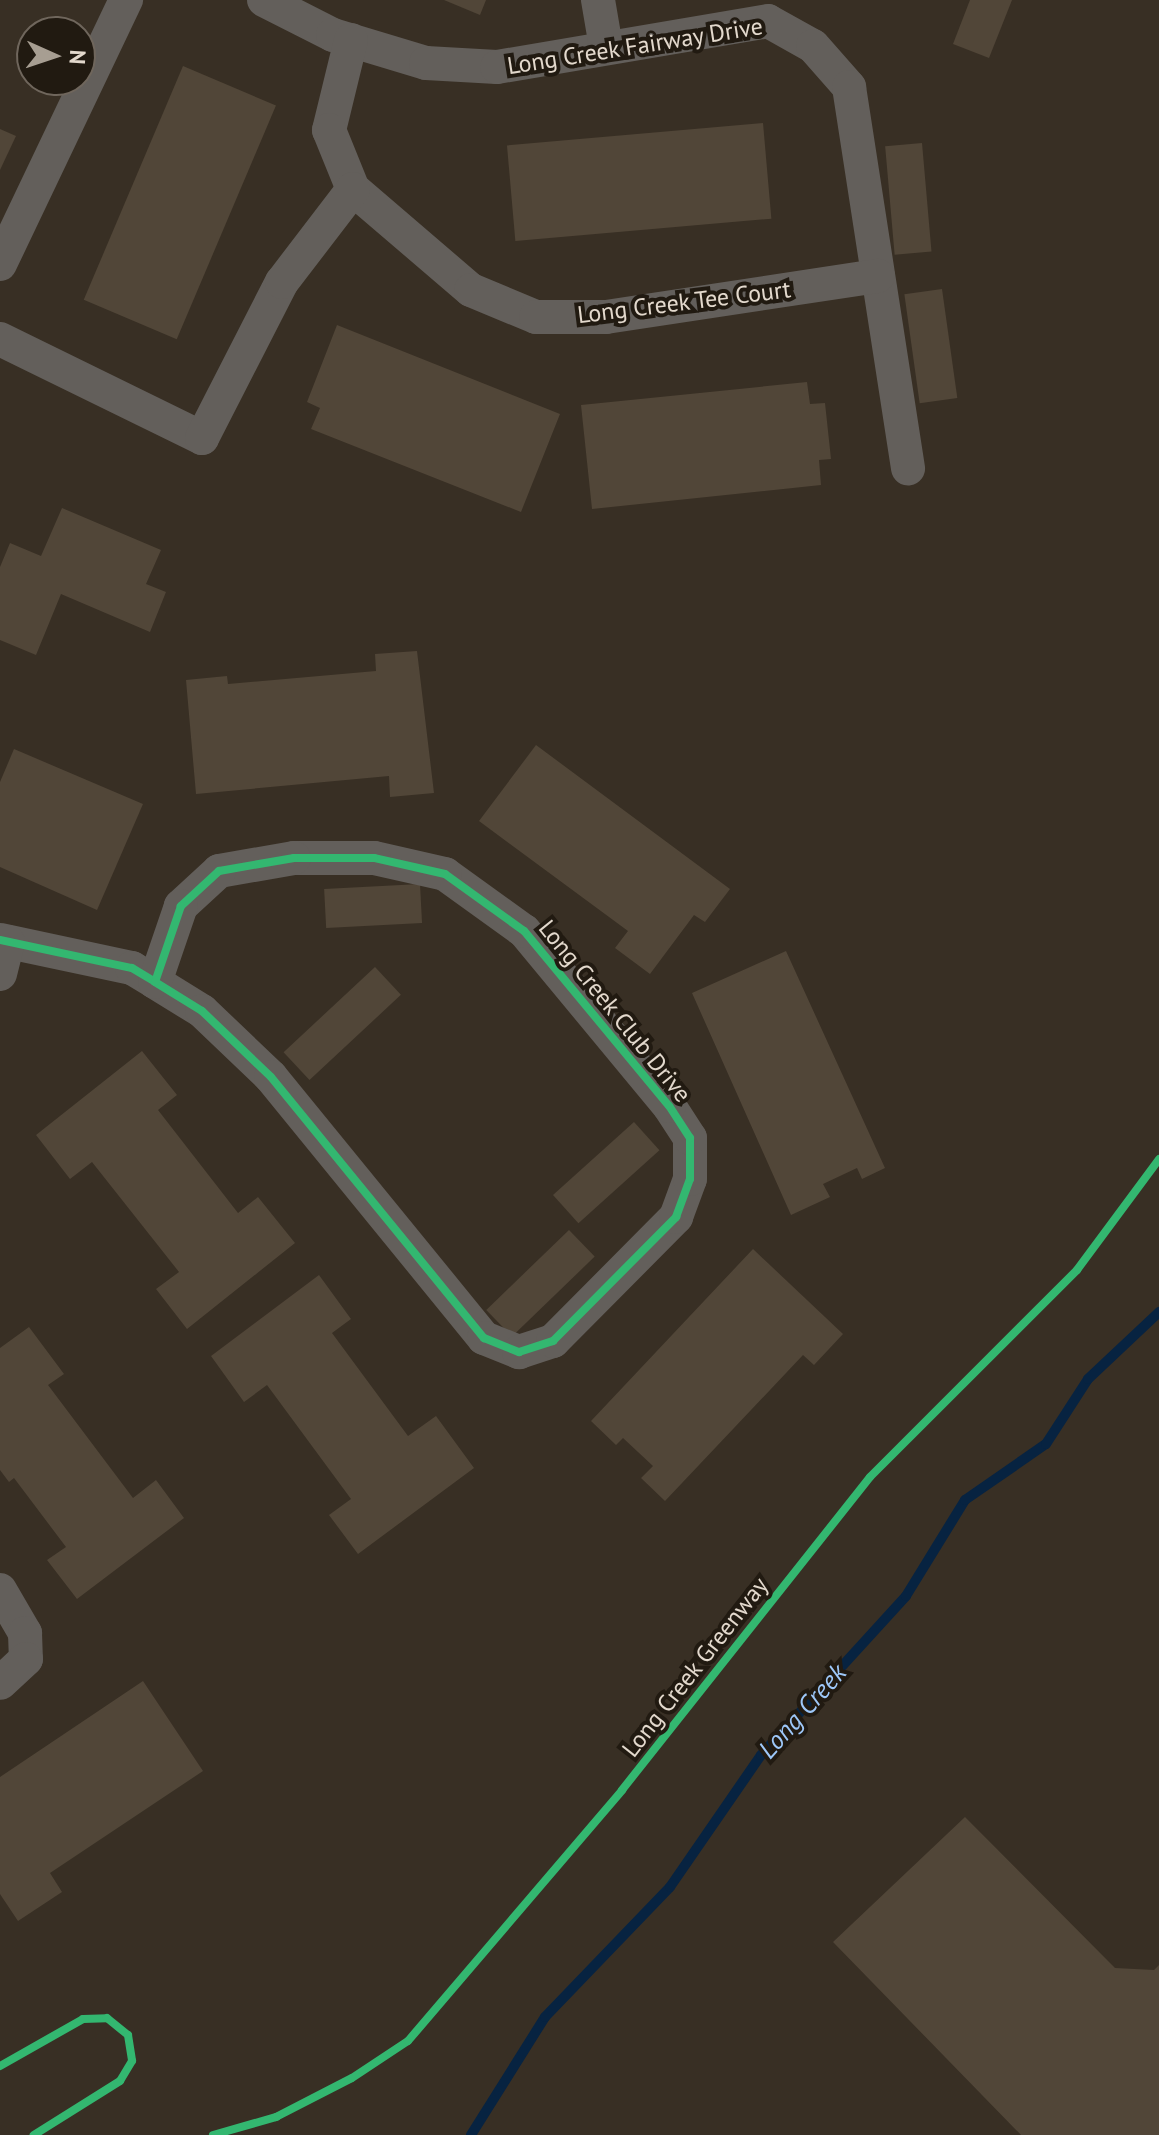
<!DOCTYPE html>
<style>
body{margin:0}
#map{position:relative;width:1159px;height:2135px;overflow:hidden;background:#382f24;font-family:"PT Sans",sans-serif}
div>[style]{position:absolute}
.stream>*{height:10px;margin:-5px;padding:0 5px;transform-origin:5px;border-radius:5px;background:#072341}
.building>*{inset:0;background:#514638;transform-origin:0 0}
.minor>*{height:34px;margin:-17px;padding:0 17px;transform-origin:17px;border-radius:17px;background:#635f5b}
.cycleway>*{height:8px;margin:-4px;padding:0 4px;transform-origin:4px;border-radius:4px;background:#33b770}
span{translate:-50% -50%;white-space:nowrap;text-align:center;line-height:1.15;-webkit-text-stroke:8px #211a11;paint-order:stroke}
.street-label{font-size:24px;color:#e3d9cd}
.water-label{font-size:26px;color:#9ec8f9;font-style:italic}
.north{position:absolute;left:16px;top:16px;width:80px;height:80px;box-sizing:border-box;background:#211a11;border:2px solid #6f665c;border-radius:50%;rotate:93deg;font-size:22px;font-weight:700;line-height:32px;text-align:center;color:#e3d9cd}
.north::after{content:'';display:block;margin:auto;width:28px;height:36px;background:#a79e92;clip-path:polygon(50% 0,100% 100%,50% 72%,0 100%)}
</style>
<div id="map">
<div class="stream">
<i style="left:471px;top:2135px;width:139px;rotate:-57.9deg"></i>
<i style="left:545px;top:2017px;width:180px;rotate:-46.1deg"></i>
<i style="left:670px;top:1887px;width:160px;rotate:-55.4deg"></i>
<i style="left:761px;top:1755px;width:215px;rotate:-47.6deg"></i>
<i style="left:906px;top:1596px;width:113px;rotate:-58.4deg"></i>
<i style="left:965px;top:1500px;width:98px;rotate:-34.7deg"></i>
<i style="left:1046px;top:1444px;width:77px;rotate:-57.1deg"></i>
<i style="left:1088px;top:1379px;width:98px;rotate:-43.3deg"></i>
</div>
<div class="building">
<i style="clip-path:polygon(444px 0,486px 0,480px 15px)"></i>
<i style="clip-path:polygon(970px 0,1012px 0,989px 58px,953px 44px)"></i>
<i style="left:183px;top:66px;width:101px;height:254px;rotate:23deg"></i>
<i style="left:763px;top:123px;width:96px;height:257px;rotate:85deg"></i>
<i style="clip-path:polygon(0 129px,16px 136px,0 170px)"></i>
<i style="left:922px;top:143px;width:109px;height:37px;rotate:85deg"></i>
<i style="left:942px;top:289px;width:110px;height:38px;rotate:82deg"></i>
<i style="clip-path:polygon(337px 325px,560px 414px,521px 512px,311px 429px,320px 408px,307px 402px)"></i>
<i style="clip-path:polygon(807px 382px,810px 404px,825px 403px,831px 459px,819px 460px,821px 485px,592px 509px,581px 405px)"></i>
<i style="clip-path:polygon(62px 508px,161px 550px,146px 584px,166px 592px,150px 632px,61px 594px,36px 655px,0 640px,0 567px,10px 543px,41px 556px)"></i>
<i style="clip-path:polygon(417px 651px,434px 793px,390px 797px,389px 776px,196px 794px,186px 680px,227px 676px,228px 684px,376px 671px,375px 654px)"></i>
<i style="clip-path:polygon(536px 745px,730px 889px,705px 922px,694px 915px,650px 974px,615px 948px,628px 931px,479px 821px)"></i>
<i style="clip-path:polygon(14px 749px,143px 804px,97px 910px,0 867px,0 782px)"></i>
<i style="left:420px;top:884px;width:39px;height:96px;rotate:87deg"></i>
<i style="clip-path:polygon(786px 951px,885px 1168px,862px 1179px,857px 1168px,823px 1184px,830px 1197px,791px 1215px,692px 993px)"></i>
<i style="left:375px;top:967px;width:38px;height:125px;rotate:47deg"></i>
<i style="clip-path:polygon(142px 1051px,177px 1095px,158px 1110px,238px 1213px,258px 1197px,295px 1243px,187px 1329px,156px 1289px,179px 1272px,92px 1162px,70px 1179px,36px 1135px)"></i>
<i style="left:634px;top:1122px;width:38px;height:109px;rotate:48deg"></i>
<i style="left:569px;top:1230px;width:37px;height:115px;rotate:46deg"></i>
<i style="clip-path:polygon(753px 1249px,843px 1334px,814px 1365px,803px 1355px,665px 1501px,641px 1478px,653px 1466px,623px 1438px,616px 1445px,591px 1421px)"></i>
<i style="clip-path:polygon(319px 1275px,351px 1319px,332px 1333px,408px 1436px,436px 1416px,474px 1468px,358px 1554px,329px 1515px,351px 1499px,267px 1385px,244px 1402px,211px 1356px)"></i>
<i style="clip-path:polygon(29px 1327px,64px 1374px,48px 1385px,133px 1498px,156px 1480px,184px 1518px,77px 1599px,47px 1560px,66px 1547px,14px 1478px,9px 1482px,0 1470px,0 1348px)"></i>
<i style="clip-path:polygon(143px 1681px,203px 1771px,50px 1873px,62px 1892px,18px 1921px,0 1894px,0 1777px)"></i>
<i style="clip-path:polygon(965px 1817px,1115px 1968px,1154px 1970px,1159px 1965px,1159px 2135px,1021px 2135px,833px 1942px)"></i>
</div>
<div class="minor">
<i style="left:264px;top:0;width:77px;rotate:26.9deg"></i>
<i style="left:333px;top:35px;width:97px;rotate:16.8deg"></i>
<i style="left:426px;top:63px;width:71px;rotate:3.2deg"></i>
<i style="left:497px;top:67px;width:275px;rotate:-9.6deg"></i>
<i style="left:768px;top:21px;width:51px;rotate:29.1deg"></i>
<i style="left:813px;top:46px;width:55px;rotate:48.7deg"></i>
<i style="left:849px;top:87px;width:386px;rotate:81.2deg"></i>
<i style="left:598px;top:0;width:48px;rotate:80.3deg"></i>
<i style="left:351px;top:40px;width:93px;rotate:103.7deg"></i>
<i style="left:329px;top:130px;width:64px;rotate:67.9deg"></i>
<i style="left:353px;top:189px;width:155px;rotate:40.6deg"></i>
<i style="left:471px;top:290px;width:70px;rotate:22.6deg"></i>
<i style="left:536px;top:317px;width:70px"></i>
<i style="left:606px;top:317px;width:275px;rotate:-8.6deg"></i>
<i style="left:0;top:264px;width:293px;rotate:-64.5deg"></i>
<i style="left:0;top:339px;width:225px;rotate:26.1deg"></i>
<i style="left:202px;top:438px;width:175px;rotate:-62.9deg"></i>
<i style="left:282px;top:282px;width:117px;rotate:-52.6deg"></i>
<i style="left:0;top:940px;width:135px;rotate:12deg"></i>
<i style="left:132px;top:968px;width:27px;rotate:31deg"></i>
<i style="left:155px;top:982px;width:55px;rotate:31.7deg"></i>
<i style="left:202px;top:1011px;width:95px;rotate:43.7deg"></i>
<i style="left:271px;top:1077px;width:337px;rotate:50.8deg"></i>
<i style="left:484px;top:1338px;width:38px;rotate:22deg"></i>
<i style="left:519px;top:1352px;width:36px;rotate:-18deg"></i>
<i style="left:553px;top:1341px;width:175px;rotate:-45.2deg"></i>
<i style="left:676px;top:1217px;width:40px;rotate:-69.8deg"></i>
<i style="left:690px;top:1179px;width:41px;rotate:-90deg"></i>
<i style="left:690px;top:1138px;width:38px;rotate:-123deg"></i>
<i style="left:669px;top:1106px;width:227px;rotate:-129.6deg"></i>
<i style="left:524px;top:931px;width:97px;rotate:-144.2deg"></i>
<i style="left:445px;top:874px;width:73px;rotate:-167.3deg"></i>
<i style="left:374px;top:858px;width:80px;rotate:180deg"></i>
<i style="left:294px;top:858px;width:76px;rotate:170.2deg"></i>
<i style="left:219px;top:871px;width:52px;rotate:137.4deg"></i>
<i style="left:181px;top:906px;width:80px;rotate:108.9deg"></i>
<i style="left:0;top:974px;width:33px;rotate:-76deg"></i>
<i style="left:0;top:1590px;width:50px;rotate:59.8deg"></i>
<i style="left:25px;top:1633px;width:26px;rotate:88deg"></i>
<i style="left:26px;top:1659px;width:35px;rotate:137deg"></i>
</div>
<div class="cycleway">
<i style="left:0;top:940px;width:135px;rotate:12deg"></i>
<i style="left:132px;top:968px;width:27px;rotate:31deg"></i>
<i style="left:155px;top:982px;width:55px;rotate:31.7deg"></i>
<i style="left:202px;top:1011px;width:95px;rotate:43.7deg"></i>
<i style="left:271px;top:1077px;width:337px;rotate:50.8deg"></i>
<i style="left:484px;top:1338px;width:38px;rotate:22deg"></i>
<i style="left:519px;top:1352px;width:36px;rotate:-18deg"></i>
<i style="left:553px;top:1341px;width:175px;rotate:-45.2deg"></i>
<i style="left:676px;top:1217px;width:40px;rotate:-69.8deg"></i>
<i style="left:690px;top:1179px;width:41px;rotate:-90deg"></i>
<i style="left:690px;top:1138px;width:38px;rotate:-123deg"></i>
<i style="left:669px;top:1106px;width:227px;rotate:-129.6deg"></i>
<i style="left:524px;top:931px;width:97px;rotate:-144.2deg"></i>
<i style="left:445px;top:874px;width:73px;rotate:-167.3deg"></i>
<i style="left:374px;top:858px;width:80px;rotate:180deg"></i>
<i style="left:294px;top:858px;width:76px;rotate:170.2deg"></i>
<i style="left:219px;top:871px;width:52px;rotate:137.4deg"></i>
<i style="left:181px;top:906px;width:80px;rotate:108.9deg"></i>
<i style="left:0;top:2066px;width:95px;rotate:-29.5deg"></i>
<i style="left:83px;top:2019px;width:24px;rotate:-2deg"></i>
<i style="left:107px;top:2018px;width:27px;rotate:39deg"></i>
<i style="left:128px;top:2035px;width:26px;rotate:81deg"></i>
<i style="left:132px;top:2061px;width:23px;rotate:121deg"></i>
<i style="left:120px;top:2081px;width:102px;rotate:147.9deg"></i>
<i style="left:213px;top:2135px;width:66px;rotate:-15.9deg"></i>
<i style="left:276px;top:2117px;width:85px;rotate:-27.2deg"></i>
<i style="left:352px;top:2078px;width:67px;rotate:-33.5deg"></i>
<i style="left:408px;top:2041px;width:330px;rotate:-49.5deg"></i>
<i style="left:622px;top:1790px;width:399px;rotate:-51.6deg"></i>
<i style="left:870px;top:1477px;width:293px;rotate:-45deg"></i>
<i style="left:1077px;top:1270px;width:138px;rotate:-53.5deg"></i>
</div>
<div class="street-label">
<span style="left:635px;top:46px;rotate:-9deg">Long Creek Fairway Drive</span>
<span style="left:684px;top:302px;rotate:-7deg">Long Creek Tee Court</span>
<span style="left:615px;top:1011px;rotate:51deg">Long Creek Club Drive</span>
<span style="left:695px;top:1667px;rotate:-52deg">Long Creek Greenway</span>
</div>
<div class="water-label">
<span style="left:802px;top:1711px;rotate:-48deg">Long Creek</span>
</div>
<div class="north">N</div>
</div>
